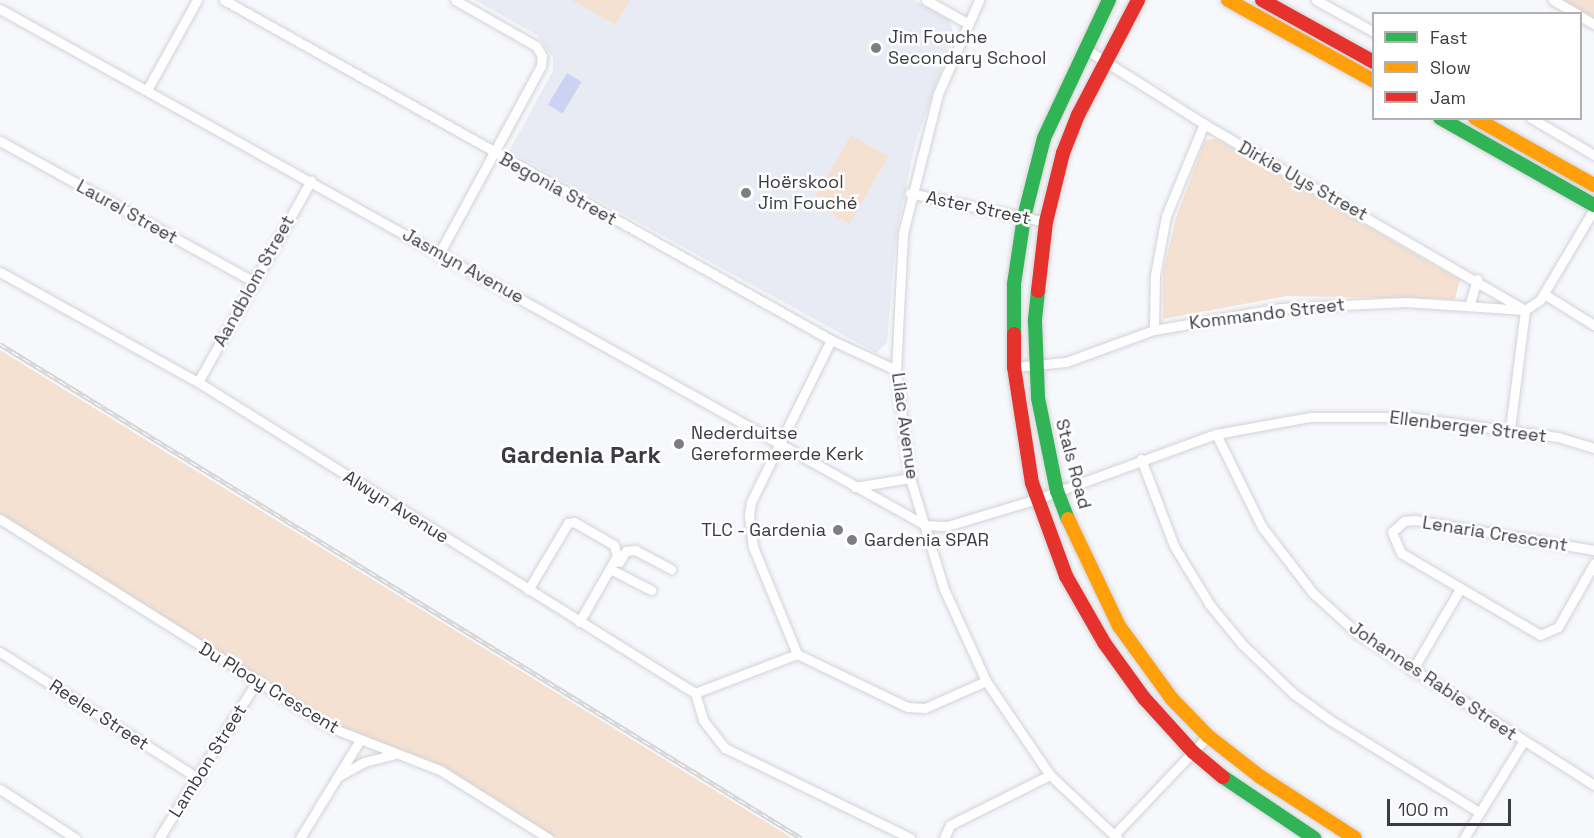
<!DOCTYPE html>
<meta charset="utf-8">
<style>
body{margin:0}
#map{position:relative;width:1594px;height:838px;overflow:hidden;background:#f7f8fc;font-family:"Space Grotesk",sans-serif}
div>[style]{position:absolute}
.built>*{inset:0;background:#e8eaf4}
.green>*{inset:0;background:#f5e1d2;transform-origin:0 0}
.water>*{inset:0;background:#ccd2f2;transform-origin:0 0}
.roads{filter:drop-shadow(0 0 2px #d2d3d7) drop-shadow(0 0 2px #d2d3d7)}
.street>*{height:9px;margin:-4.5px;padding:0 4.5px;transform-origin:4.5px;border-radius:4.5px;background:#fefeff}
.fast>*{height:14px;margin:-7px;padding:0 7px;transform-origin:7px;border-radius:7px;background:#30b455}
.slow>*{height:14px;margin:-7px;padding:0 7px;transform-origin:7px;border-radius:7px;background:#ff9f0a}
.jam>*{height:14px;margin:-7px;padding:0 7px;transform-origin:7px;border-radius:7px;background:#e5322d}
.rail>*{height:4.5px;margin-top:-2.25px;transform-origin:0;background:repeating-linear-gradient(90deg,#fff 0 7px,#d6d6d7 0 14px);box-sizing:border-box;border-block:2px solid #d6d6d7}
.dots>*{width:16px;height:16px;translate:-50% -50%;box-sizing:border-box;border:3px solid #fff;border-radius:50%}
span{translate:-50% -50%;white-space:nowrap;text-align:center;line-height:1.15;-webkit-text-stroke:5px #fff;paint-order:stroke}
.poi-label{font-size:18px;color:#3a3c42}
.left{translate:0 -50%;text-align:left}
.right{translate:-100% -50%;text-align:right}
.street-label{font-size:18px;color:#3a3c42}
.district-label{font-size:24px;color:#3a3c42;font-weight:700}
.legend{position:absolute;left:1372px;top:12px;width:210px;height:108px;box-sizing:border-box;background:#fff;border:2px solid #b0b1b3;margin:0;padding:8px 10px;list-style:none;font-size:18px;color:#3a3c42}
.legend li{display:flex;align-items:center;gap:12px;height:30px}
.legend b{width:30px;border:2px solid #b0b1b3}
.scale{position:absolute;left:1387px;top:799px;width:124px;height:27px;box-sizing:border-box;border:3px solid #3a3c42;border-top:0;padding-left:8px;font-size:18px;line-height:21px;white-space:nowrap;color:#3a3c42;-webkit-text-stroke:4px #fff;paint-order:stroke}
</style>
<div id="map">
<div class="built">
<i style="clip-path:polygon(475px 0,914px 0,949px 19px,954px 35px,915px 144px,896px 236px,887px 343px,876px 353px,509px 151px,553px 71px,553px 58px,537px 35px)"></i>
</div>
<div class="green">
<i style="clip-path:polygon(572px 0,630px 0,615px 25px)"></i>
<i style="clip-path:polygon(1557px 0,1594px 0,1594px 22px)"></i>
<i style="left:851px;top:135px;width:43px;height:78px;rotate:30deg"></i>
<i style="clip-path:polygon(1217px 139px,1460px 280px,1455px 299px,1287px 296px,1163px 319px,1163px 273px,1176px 218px,1205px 140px)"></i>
<i style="clip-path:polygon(0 350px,792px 838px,556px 838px,440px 765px,355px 737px,0 515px)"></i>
</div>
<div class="water">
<i style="left:567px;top:73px;width:17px;height:37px;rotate:31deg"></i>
</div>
<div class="roads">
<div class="street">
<i style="left:224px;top:0;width:696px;rotate:29.25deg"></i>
<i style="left:831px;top:340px;width:72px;rotate:24.8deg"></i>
<i style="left:926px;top:0;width:47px;rotate:29.3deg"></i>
<i style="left:979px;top:0;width:103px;rotate:113.6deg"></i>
<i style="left:938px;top:94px;width:143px;rotate:104.1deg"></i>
<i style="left:903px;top:233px;width:137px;rotate:92.9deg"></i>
<i style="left:896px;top:370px;width:109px;rotate:82.6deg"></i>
<i style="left:910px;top:478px;width:116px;rotate:73deg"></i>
<i style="left:944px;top:589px;width:101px;rotate:65.5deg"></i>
<i style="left:986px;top:681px;width:114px;rotate:55.8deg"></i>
<i style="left:1050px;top:775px;width:92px;rotate:43.2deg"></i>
<i style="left:1316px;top:0;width:66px;rotate:28.9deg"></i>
<i style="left:1553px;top:0;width:28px;rotate:30deg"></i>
<i style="left:0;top:9px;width:1059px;rotate:29.15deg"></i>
<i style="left:925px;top:525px;width:22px;rotate:3deg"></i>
<i style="left:947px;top:526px;width:94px;rotate:-16.7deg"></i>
<i style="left:1037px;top:499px;width:190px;rotate:-20deg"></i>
<i style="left:1216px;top:434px;width:96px;rotate:-10.3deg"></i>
<i style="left:1310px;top:417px;width:98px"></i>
<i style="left:1408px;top:417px;width:151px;rotate:7.6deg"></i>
<i style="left:1558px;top:437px;width:38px;rotate:17deg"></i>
<i style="left:1580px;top:16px;width:16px;rotate:30deg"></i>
<i style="left:1084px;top:48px;width:142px;rotate:32.3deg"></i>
<i style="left:1204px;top:124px;width:371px;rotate:30.1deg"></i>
<i style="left:147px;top:90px;width:103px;rotate:-60.9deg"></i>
<i style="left:1531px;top:118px;width:73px;rotate:30.4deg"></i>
<i style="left:0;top:141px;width:291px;rotate:29deg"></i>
<i style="left:910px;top:193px;width:139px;rotate:12deg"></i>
<i style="left:440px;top:252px;width:212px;rotate:-61.5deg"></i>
<i style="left:541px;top:66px;width:10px;rotate:-84deg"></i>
<i style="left:542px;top:56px;width:12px;rotate:-121deg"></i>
<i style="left:536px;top:46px;width:93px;rotate:-150.4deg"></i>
<i style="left:0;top:272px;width:227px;rotate:29.1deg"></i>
<i style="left:198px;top:382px;width:586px;rotate:32.04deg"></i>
<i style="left:1544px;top:294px;width:59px;rotate:31.8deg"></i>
<i style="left:1469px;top:306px;width:28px;rotate:-73deg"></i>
<i style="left:1154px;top:330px;width:55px;rotate:-89deg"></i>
<i style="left:1155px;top:275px;width:60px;rotate:-79.4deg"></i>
<i style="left:1166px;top:216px;width:100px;rotate:-67.6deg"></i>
<i style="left:831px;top:340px;width:181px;rotate:116.3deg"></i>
<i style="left:751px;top:502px;width:13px;rotate:99deg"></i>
<i style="left:749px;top:515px;width:32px;rotate:83deg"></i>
<i style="left:753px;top:547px;width:116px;rotate:67.6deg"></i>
<i style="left:797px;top:654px;width:122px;rotate:25.7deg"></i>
<i style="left:907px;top:707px;width:18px;rotate:3deg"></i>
<i style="left:925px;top:708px;width:67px;rotate:-23.9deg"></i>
<i style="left:1014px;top:367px;width:52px;rotate:-5.5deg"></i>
<i style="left:1066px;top:362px;width:94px;rotate:-20deg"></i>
<i style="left:1154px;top:330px;width:129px;rotate:-9.8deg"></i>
<i style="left:1281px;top:308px;width:125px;rotate:-2.7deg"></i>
<i style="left:1406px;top:302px;width:119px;rotate:3.8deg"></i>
<i style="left:1525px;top:310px;width:18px;rotate:-34deg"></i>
<i style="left:1540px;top:300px;width:106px;rotate:-59.3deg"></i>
<i style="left:198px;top:382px;width:231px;rotate:-60.7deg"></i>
<i style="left:1510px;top:429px;width:120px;rotate:-82.8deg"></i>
<i style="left:1216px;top:434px;width:104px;rotate:63.7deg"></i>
<i style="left:1262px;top:527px;width:83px;rotate:52.3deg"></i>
<i style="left:1313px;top:593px;width:61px;rotate:42.3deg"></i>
<i style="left:1358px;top:634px;width:280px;rotate:32.6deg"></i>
<i style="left:1141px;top:459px;width:93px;rotate:69.2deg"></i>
<i style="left:1174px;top:546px;width:69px;rotate:58.6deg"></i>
<i style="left:1210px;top:605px;width:50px;rotate:50.6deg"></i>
<i style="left:1242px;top:644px;width:72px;rotate:43.9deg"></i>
<i style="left:1294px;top:694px;width:44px;rotate:35.8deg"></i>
<i style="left:1330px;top:720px;width:175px;rotate:31.7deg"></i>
<i style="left:855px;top:487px;width:56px;rotate:-9.3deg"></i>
<i style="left:0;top:519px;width:392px;rotate:32.2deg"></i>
<i style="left:332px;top:728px;width:116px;rotate:21.3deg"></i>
<i style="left:440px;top:770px;width:128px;rotate:32.2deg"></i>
<i style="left:1594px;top:550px;width:181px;rotate:-170.5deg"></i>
<i style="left:1415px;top:520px;width:11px;rotate:175deg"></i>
<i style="left:1404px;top:521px;width:16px;rotate:137deg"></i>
<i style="left:1392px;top:532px;width:23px;rotate:67deg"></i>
<i style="left:1401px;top:553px;width:161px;rotate:30.5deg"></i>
<i style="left:1540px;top:635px;width:20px;rotate:-24deg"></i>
<i style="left:1558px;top:627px;width:73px;rotate:-60.3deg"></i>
<i style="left:619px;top:562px;width:13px;rotate:-58deg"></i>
<i style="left:626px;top:551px;width:9px;rotate:-6deg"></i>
<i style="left:635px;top:550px;width:41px;rotate:27.8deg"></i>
<i style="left:614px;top:571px;width:42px;rotate:27.2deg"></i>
<i style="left:528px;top:590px;width:78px;rotate:-59.2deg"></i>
<i style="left:568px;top:523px;width:6px;rotate:-9deg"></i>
<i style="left:574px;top:522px;width:46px;rotate:29.9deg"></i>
<i style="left:614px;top:545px;width:11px;rotate:75deg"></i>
<i style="left:617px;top:556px;width:76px;rotate:119.9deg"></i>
<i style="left:0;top:652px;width:235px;rotate:32.5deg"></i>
<i style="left:1412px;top:671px;width:95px;rotate:-59.7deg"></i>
<i style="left:695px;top:693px;width:28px;rotate:73deg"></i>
<i style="left:703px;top:720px;width:36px;rotate:52deg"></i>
<i style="left:725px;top:748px;width:206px;rotate:25.9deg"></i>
<i style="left:695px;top:693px;width:109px;rotate:-20.9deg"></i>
<i style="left:337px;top:777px;width:31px;rotate:-29deg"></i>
<i style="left:364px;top:762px;width:30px;rotate:-14deg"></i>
<i style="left:0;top:789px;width:90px;rotate:33.2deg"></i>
<i style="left:1114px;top:835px;width:137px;rotate:-46.5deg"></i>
<i style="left:159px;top:838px;width:183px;rotate:-58deg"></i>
<i style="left:300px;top:838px;width:115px;rotate:-58.5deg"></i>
<i style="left:944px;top:838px;width:14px;rotate:-65deg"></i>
<i style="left:950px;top:825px;width:112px;rotate:-26.6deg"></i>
<i style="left:1464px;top:838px;width:113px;rotate:-58.4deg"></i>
</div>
<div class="fast">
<i style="left:1440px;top:118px;width:177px;rotate:29.5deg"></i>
<i style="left:1038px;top:291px;width:31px;rotate:96deg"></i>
<i style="left:1035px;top:322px;width:76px;rotate:87.7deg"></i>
<i style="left:1038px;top:398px;width:95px;rotate:78.5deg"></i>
<i style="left:1057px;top:491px;width:30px;rotate:69deg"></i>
<i style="left:1014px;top:334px;width:50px;rotate:-90deg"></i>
<i style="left:1014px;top:284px;width:68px;rotate:-81.5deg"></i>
<i style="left:1024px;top:217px;width:81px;rotate:-75.8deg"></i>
<i style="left:1044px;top:138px;width:153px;rotate:-64.8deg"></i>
<i style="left:1223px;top:777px;width:110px;rotate:33.8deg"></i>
</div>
<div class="slow">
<i style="left:1228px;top:0;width:167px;rotate:29deg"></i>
<i style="left:1475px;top:118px;width:137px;rotate:29.4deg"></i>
<i style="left:1068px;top:519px;width:119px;rotate:64.5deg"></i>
<i style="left:1119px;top:626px;width:90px;rotate:54deg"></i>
<i style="left:1172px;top:699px;width:52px;rotate:45.8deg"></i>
<i style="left:1208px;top:736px;width:65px;rotate:38.1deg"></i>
<i style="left:1259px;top:776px;width:114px;rotate:32.9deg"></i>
</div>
<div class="jam">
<i style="left:1262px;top:0;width:128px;rotate:29deg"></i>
<i style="left:1038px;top:291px;width:69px;rotate:-83.4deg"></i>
<i style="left:1046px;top:222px;width:71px;rotate:-76.2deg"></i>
<i style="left:1063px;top:153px;width:41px;rotate:-68.5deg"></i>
<i style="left:1078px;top:115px;width:130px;rotate:-62.4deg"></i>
<i style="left:1014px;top:334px;width:33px;rotate:90deg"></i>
<i style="left:1014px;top:367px;width:117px;rotate:81.2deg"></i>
<i style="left:1032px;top:483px;width:99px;rotate:69.9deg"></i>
<i style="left:1066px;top:576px;width:78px;rotate:60.2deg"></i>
<i style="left:1105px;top:644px;width:67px;rotate:54.2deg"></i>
<i style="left:1144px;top:698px;width:73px;rotate:47.8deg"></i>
<i style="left:1193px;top:752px;width:39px;rotate:40deg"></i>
</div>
</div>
<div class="rail">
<i style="left:0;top:344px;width:941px;rotate:31.66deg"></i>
</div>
<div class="dots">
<i style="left:876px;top:48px;background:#7c7e83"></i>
<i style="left:746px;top:193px;background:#7c7e83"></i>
<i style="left:679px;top:444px;background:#7c7e83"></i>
<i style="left:838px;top:530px;background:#7c7e83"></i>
<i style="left:852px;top:540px;background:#7c7e83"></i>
</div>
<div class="poi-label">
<span class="left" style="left:888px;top:48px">Jim Fouche<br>Secondary School</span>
<span class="left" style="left:758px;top:193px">Hoërskool<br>Jim Fouché</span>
<span class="left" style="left:691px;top:444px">Nederduitse<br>Gereformeerde Kerk</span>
<span class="right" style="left:826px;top:530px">TLC - Gardenia</span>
<span class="left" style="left:864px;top:540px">Gardenia SPAR</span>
</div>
<div class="street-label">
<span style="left:1303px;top:181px;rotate:29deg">Dirkie Uys Street</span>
<span style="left:558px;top:189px;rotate:29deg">Begonia Street</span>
<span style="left:978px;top:208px;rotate:12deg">Aster Street</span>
<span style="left:127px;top:212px;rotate:29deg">Laurel Street</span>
<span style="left:463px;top:266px;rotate:29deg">Jasmyn Avenue</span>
<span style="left:254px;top:281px;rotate:-61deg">Aandblom Street</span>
<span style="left:1267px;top:314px;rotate:-7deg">Kommando Street</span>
<span style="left:905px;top:426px;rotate:82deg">Lilac Avenue</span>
<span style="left:1468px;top:427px;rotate:7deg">Ellenberger Street</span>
<span style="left:1073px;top:464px;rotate:75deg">Stals Road</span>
<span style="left:396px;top:507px;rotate:32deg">Alwyn Avenue</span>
<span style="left:1495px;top:534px;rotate:9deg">Lenaria Crescent</span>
<span style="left:1433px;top:681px;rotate:34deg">Johannes Rabie Street</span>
<span style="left:269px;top:688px;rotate:31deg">Du Plooy Crescent</span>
<span style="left:99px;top:715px;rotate:33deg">Reeler Street</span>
<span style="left:208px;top:761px;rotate:-58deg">Lambon Street</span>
</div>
<div class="district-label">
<span style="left:581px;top:455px">Gardenia Park</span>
</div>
<ul class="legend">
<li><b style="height:8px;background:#30b455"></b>Fast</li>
<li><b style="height:8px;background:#ff9f0a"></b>Slow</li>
<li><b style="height:8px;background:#e5322d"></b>Jam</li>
</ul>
<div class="scale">100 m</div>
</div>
